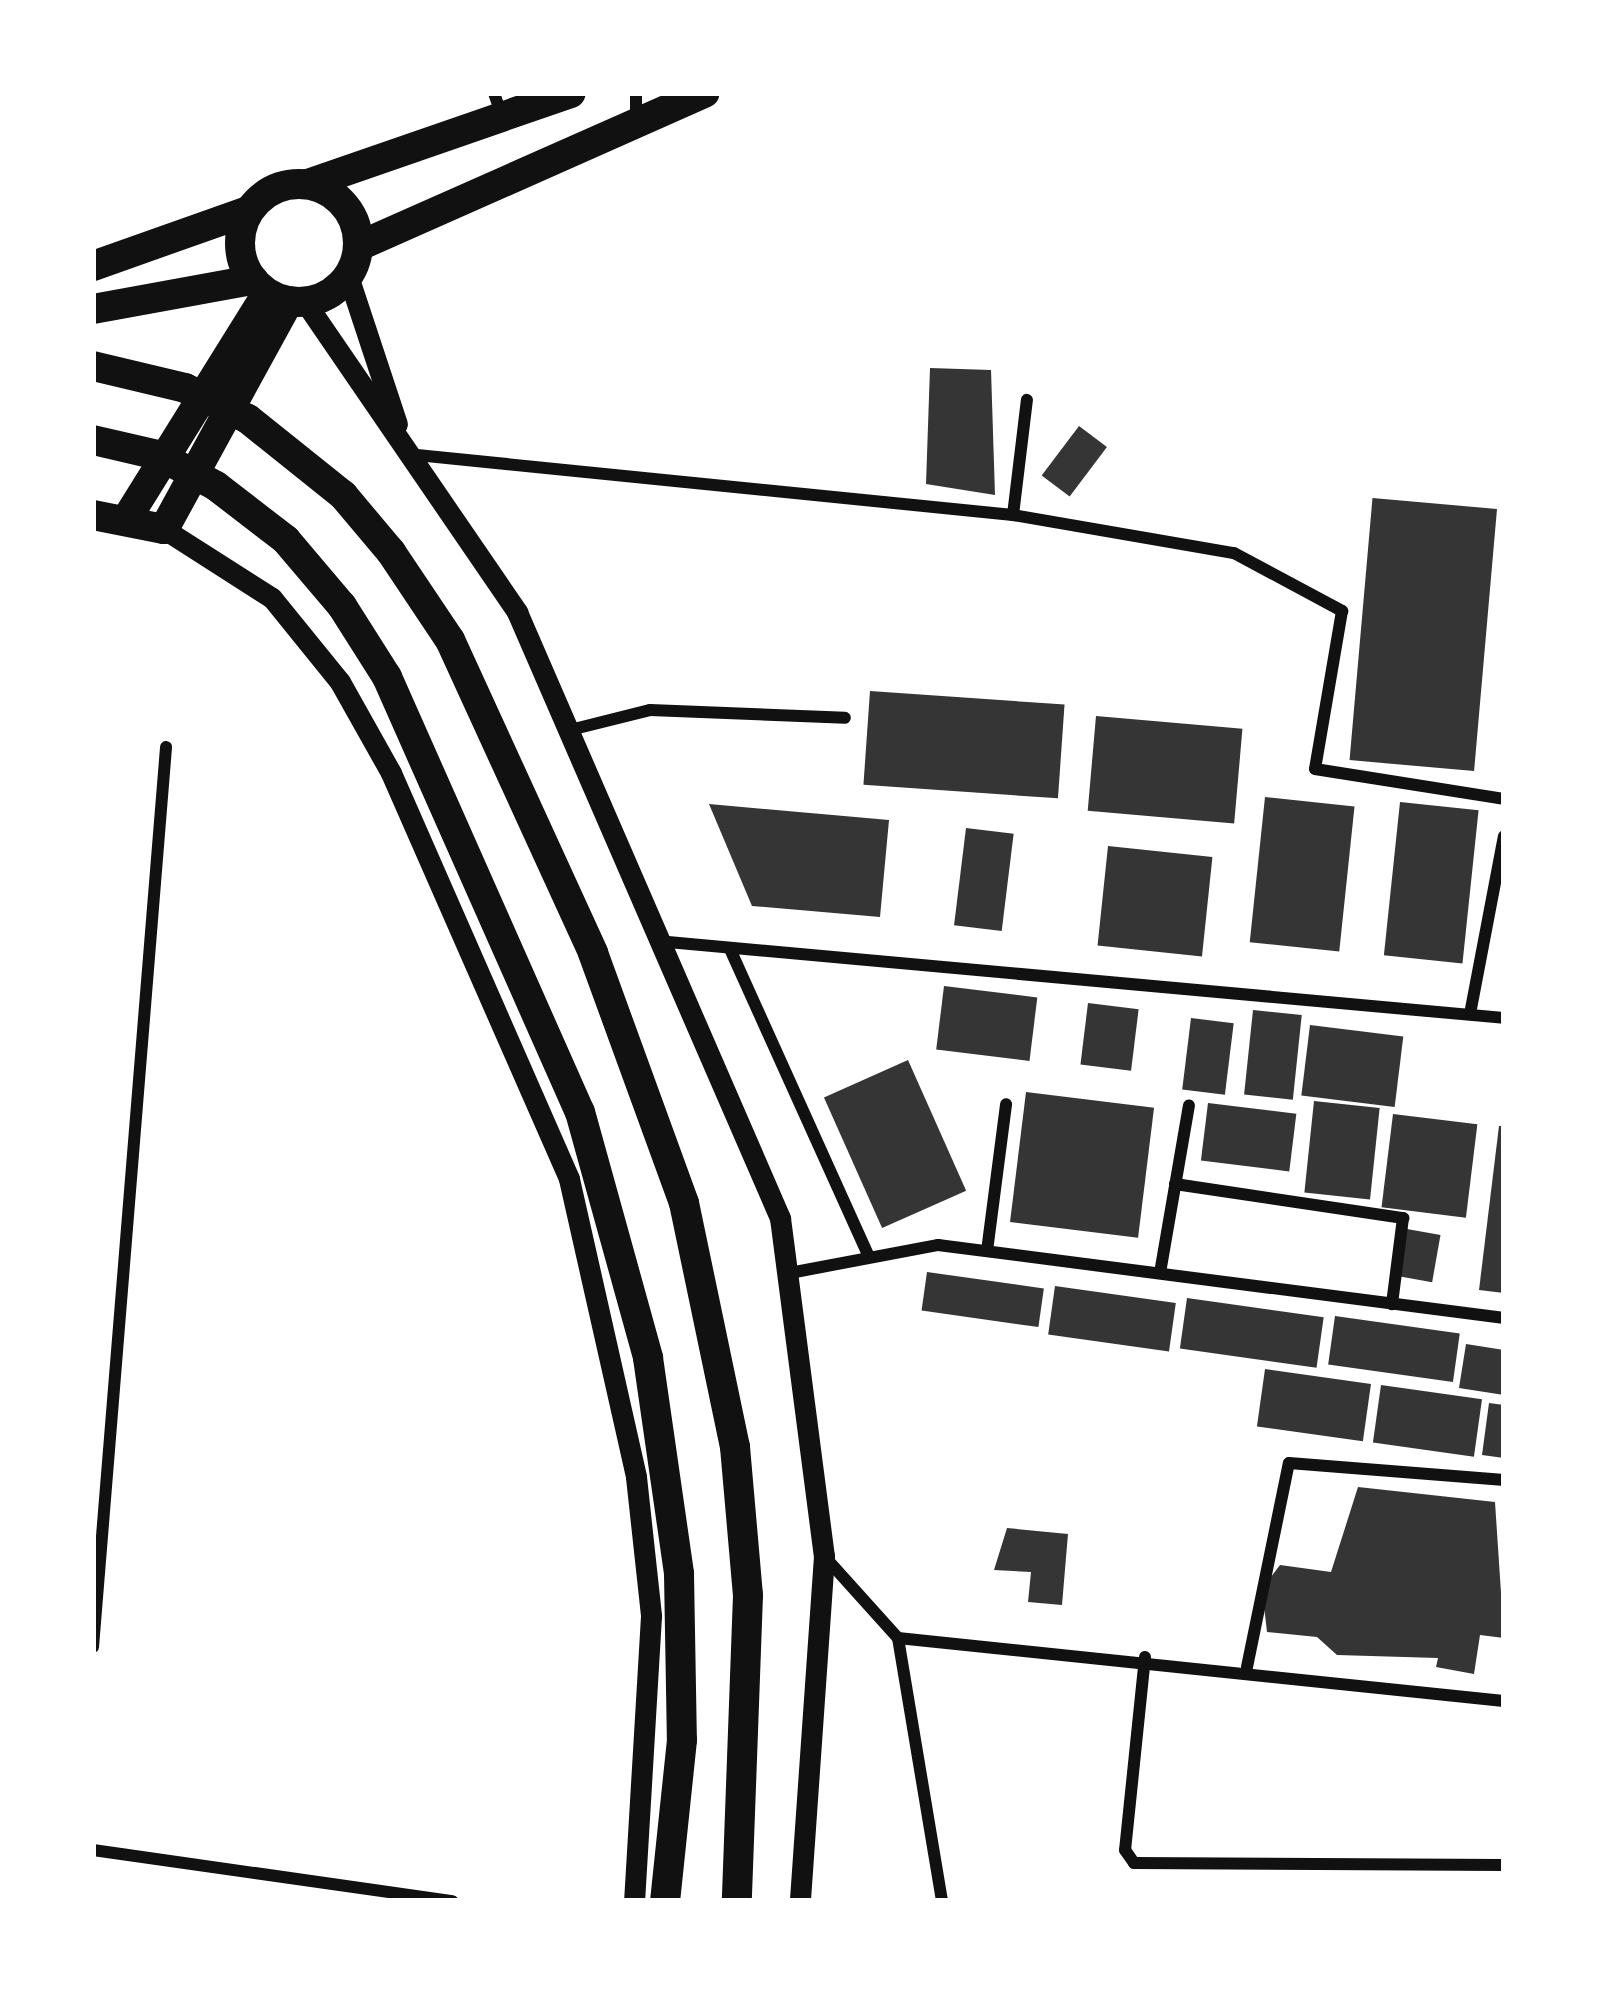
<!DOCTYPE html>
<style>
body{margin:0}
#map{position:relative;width:1597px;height:1994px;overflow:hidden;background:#fff;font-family:"Fira Sans Condensed",sans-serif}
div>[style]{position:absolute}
.building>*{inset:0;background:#353535;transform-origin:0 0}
.minor>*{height:12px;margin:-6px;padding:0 6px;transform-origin:6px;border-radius:6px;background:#111}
.tertiary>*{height:21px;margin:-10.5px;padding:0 10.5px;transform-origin:10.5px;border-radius:10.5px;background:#111}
.primary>*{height:30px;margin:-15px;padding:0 15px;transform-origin:15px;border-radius:15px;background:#111}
.primary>.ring{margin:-15px;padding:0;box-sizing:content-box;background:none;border:30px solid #111;border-radius:50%}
span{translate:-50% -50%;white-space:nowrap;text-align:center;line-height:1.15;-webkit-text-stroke:9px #fff;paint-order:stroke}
.frame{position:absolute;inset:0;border:96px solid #fff;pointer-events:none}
</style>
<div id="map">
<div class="building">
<i style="clip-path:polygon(930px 368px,991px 370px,995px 495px,926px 484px)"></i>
<i style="left:1079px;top:426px;width:35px;height:62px;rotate:37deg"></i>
<i style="left:1497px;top:509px;width:263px;height:125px;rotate:95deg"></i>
<i style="left:870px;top:691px;width:195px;height:94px;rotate:4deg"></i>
<i style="left:1096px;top:716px;width:147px;height:95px;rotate:5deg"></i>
<i style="left:1265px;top:797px;width:90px;height:146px;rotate:6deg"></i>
<i style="left:1400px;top:802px;width:79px;height:154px;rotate:6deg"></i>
<i style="clip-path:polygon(709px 804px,889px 820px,880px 917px,752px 906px)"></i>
<i style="left:966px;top:828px;width:48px;height:98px;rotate:7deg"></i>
<i style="left:1108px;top:846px;width:105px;height:100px;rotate:6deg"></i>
<i style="left:944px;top:986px;width:94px;height:64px;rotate:7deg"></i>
<i style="left:1088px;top:1003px;width:51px;height:62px;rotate:7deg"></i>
<i style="left:1253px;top:1010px;width:49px;height:85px;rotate:6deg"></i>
<i style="left:1191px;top:1018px;width:43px;height:72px;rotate:7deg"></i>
<i style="left:1310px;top:1025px;width:94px;height:71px;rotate:7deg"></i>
<i style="left:908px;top:1060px;width:143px;height:92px;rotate:66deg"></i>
<i style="left:1026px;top:1092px;width:129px;height:131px;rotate:7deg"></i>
<i style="left:1314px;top:1101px;width:66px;height:92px;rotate:6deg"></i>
<i style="left:1208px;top:1103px;width:89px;height:58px;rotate:7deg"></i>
<i style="left:1393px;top:1114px;width:85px;height:94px;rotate:7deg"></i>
<i style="clip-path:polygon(1499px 1126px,1504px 1126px,1504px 1293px,1479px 1290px)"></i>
<i style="left:1407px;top:1229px;width:34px;height:48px;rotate:10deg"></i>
<i style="left:927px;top:1272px;width:118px;height:39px;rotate:8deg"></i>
<i style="left:1055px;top:1286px;width:122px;height:49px;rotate:8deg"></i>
<i style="left:1187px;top:1298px;width:138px;height:51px;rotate:8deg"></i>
<i style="left:1335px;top:1316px;width:126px;height:49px;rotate:8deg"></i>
<i style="clip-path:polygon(1466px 1344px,1504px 1350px,1504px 1395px,1459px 1388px)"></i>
<i style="left:1265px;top:1369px;width:107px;height:58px;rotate:8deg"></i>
<i style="left:1381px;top:1385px;width:102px;height:58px;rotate:8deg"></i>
<i style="clip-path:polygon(1489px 1403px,1504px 1405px,1504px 1458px,1482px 1455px)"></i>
<i style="clip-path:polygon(1358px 1487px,1495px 1502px,1504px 1638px,1480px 1635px,1474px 1674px,1436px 1667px,1438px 1658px,1337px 1655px,1317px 1637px,1267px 1632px,1262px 1589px,1280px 1565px,1331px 1572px)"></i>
<i style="clip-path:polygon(1007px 1528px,1068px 1534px,1062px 1605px,1028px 1602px,1031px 1572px,994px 1570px)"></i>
</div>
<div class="minor">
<i style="left:494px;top:93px;width:24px;rotate:71deg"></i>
<i style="left:636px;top:121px;width:28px;rotate:-90deg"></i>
<i style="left:407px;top:454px;width:609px;rotate:5.75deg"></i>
<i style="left:1013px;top:515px;width:224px;rotate:9.8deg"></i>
<i style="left:1234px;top:553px;width:123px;rotate:28.2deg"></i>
<i style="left:1342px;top:611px;width:160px;rotate:99.7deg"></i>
<i style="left:1315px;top:769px;width:191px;rotate:9deg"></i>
<i style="left:1013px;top:515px;width:116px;rotate:-83.1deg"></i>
<i style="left:570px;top:730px;width:82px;rotate:-14deg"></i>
<i style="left:650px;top:710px;width:195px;rotate:2.3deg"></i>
<i style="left:668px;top:942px;width:839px;rotate:5.19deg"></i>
<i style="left:730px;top:949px;width:336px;rotate:65.7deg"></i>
<i style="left:1470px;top:1014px;width:181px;rotate:-79.2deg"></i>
<i style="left:1175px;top:1184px;width:231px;rotate:8.5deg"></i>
<i style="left:1403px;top:1218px;width:87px;rotate:97.3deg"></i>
<i style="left:987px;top:1251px;width:148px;rotate:-82.6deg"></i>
<i style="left:795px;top:1272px;width:146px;rotate:-10.7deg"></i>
<i style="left:938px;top:1245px;width:571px;rotate:7.35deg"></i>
<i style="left:1160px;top:1273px;width:170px;rotate:-80.2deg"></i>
<i style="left:825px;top:1557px;width:109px;rotate:48deg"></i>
<i style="left:898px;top:1638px;width:267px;rotate:80.5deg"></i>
<i style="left:898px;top:1638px;width:609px;rotate:5.94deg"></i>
<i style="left:93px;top:1647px;width:903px;rotate:-85.36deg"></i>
<i style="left:1145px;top:1657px;width:194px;rotate:95.9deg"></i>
<i style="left:1125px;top:1850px;width:16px;rotate:55deg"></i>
<i style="left:1134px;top:1863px;width:370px;rotate:0.3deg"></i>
<i style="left:1247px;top:1667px;width:208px;rotate:-78.4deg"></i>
<i style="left:1289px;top:1463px;width:216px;rotate:4.5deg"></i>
<i style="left:93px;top:1850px;width:363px;rotate:8.1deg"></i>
</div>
<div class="tertiary">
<i style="left:348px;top:276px;width:156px;rotate:71.7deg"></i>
<i style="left:305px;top:302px;width:376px;rotate:55.6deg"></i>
<i style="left:517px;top:612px;width:661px;rotate:66.54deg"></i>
<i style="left:780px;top:1218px;width:341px;rotate:82.6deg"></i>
<i style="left:824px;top:1556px;width:346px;rotate:94deg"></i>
<i style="left:164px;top:529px;width:128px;rotate:32.6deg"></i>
<i style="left:272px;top:598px;width:108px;rotate:51deg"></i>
<i style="left:340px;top:682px;width:104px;rotate:60.7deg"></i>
<i style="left:391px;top:773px;width:443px;rotate:66.3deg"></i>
<i style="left:569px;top:1179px;width:305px;rotate:77.3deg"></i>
<i style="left:636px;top:1477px;width:140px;rotate:83.8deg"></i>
<i style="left:651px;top:1616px;width:286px;rotate:93.4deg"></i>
</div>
<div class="primary">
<i class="ring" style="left:240px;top:184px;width:88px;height:88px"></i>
<i style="left:308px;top:184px;width:278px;rotate:-19.1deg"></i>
<i style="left:359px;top:246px;width:378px;rotate:-23.9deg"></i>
<i style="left:93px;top:266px;width:164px;rotate:-19.5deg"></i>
<i style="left:93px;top:309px;width:163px;rotate:-10.3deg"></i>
<i style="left:93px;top:366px;width:95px;rotate:13.4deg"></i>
<i style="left:185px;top:388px;width:70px;rotate:26.2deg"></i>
<i style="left:248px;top:419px;width:122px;rotate:38.7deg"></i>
<i style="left:343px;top:495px;width:75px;rotate:49.9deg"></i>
<i style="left:391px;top:552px;width:106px;rotate:56.2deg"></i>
<i style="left:450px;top:640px;width:344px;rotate:65.4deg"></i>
<i style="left:593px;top:953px;width:266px;rotate:70deg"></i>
<i style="left:684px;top:1203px;width:249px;rotate:78.2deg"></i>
<i style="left:735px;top:1447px;width:149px;rotate:85deg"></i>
<i style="left:748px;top:1595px;width:306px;rotate:92.1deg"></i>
<i style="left:93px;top:440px;width:67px;rotate:13deg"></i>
<i style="left:158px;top:455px;width:66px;rotate:28.1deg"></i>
<i style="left:216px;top:486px;width:88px;rotate:37.6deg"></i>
<i style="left:286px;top:540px;width:87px;rotate:49.7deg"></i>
<i style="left:342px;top:606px;width:84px;rotate:57.6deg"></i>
<i style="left:387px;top:677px;width:476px;rotate:66.1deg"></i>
<i style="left:580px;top:1112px;width:255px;rotate:74.5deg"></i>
<i style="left:648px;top:1358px;width:218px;rotate:81.8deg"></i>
<i style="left:679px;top:1574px;width:166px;rotate:89deg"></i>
<i style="left:682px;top:1740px;width:162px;rotate:96deg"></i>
<i style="left:93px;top:515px;width:72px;rotate:11.2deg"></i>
<i style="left:164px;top:529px;width:260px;rotate:-61.3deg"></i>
<i style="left:129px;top:515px;width:261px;rotate:-58.1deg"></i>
</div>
<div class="frame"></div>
</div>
